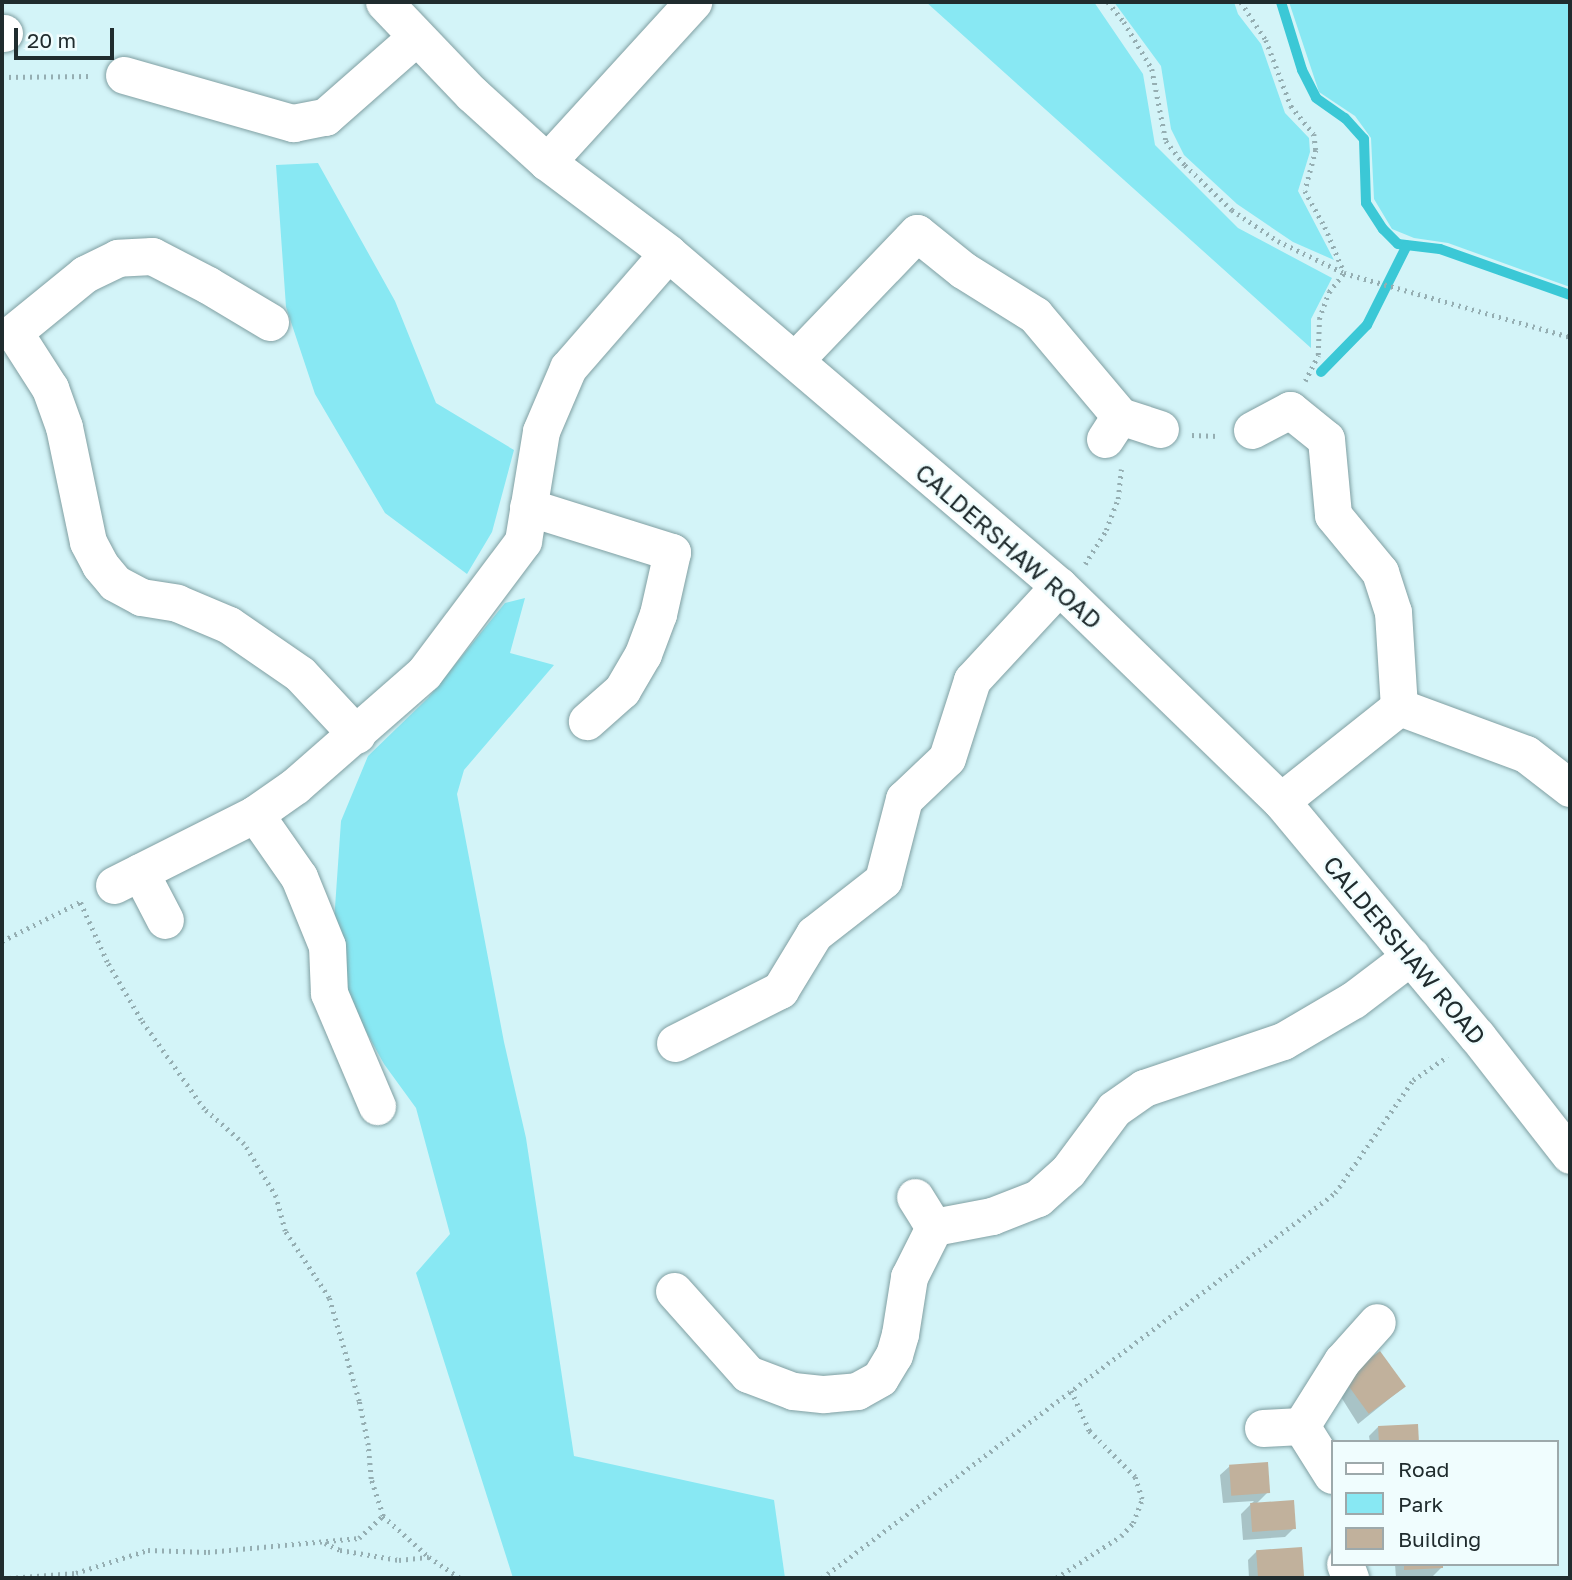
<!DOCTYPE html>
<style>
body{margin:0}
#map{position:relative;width:1572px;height:1580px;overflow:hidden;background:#d3f4f8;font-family:"Golos Text",sans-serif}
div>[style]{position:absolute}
.green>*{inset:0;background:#88e8f3}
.shadow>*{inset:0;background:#0003}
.stream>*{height:10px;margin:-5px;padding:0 5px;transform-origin:5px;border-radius:5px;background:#3bc8d6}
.building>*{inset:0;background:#c1b19c;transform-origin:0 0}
.path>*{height:4.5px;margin-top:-2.25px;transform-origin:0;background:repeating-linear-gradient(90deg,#95aeb2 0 2px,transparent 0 7px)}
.roads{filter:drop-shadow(0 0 2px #809fa2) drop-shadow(0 0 2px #809fa2)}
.minor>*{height:37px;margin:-18.5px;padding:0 18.5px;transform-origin:18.5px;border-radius:18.5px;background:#fff}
span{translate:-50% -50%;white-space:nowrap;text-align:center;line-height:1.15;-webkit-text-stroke:5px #f0fdfe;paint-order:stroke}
.street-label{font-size:24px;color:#202c2e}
.frame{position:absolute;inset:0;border:4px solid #202c2e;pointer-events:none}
.legend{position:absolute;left:1331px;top:1440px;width:228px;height:126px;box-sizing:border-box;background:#f0fdfe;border:2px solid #9da9ab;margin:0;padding:9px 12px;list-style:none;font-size:21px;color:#202c2e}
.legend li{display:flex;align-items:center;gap:14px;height:35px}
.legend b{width:35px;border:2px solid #9da9ab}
.scale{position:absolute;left:14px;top:28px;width:100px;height:32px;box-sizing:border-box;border:4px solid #202c2e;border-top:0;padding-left:9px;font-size:21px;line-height:24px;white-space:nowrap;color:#202c2e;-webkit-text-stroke:5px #f0fdfe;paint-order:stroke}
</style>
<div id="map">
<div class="green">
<i style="clip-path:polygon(926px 2px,1094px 2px,1143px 74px,1155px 145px,1238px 228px,1332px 278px,1311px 319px,1311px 348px)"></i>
<i style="clip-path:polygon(1114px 2px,1234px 2px,1238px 14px,1261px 44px,1285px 113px,1309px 138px,1310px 152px,1298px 191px,1334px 260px,1293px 242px,1237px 204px,1184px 155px,1171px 129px,1161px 66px)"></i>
<i style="clip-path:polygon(1289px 2px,1562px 2px,1570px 5px,1570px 287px,1448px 243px,1414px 238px,1392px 229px,1374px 199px,1371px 138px,1355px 116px,1319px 92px)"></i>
<i style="clip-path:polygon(318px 163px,395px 301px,436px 403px,514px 450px,492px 532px,467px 574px,385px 513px,315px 394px,286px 307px,276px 165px)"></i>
<i style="clip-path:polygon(525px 598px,510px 653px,554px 665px,464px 770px,457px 794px,504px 1042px,526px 1138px,574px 1456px,774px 1500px,785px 1578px,513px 1578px,416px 1273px,450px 1234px,416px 1108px,384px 1064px,343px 990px,334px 922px,341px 821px,368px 756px,428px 698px,505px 603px)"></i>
</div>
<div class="shadow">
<i style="clip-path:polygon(1345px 1380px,1404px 1387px,1358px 1424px,1336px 1389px)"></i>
<i style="clip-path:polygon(1378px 1427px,1418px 1442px,1370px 1442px,1369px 1436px)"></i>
<i style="clip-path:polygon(1230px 1466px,1268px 1492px,1256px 1504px,1294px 1528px,1285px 1537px,1243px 1540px,1241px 1514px,1254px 1501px,1223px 1503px,1220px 1475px)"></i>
<i style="clip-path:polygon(1301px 1549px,1302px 1578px,1249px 1578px,1248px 1560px,1257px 1551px)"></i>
<i style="clip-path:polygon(1395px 1564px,1441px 1564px,1442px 1567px,1432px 1577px,1396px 1578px)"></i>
</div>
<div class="stream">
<i style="left:1281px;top:2px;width:71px;rotate:72.8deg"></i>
<i style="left:1302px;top:70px;width:31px;rotate:63deg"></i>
<i style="left:1316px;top:98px;width:35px;rotate:35deg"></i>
<i style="left:1345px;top:118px;width:28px;rotate:48deg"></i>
<i style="left:1364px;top:139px;width:64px;rotate:88.2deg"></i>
<i style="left:1366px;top:203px;width:31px;rotate:57deg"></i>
<i style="left:1383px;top:229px;width:21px;rotate:45deg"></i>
<i style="left:1398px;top:244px;width:42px;rotate:6.8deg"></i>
<i style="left:1440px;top:249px;width:138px;rotate:19.5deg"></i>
<i style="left:1321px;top:372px;width:66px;rotate:-45.6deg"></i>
<i style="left:1367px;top:325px;width:89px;rotate:-63.4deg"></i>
</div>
<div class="building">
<i style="left:1380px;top:1351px;width:44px;height:46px;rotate:54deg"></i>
<i style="left:1418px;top:1424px;width:18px;height:40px;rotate:87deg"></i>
<i style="left:1268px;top:1462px;width:31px;height:39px;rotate:86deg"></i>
<i style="left:1294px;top:1500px;width:29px;height:44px;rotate:86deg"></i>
<i style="left:1302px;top:1547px;width:31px;height:46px;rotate:86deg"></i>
<i style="clip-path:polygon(1404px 1564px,1443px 1564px,1443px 1568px,1404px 1570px)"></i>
</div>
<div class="path">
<i style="left:1108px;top:2px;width:26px;rotate:51deg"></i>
<i style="left:1124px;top:22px;width:55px;rotate:59.2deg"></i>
<i style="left:1152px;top:69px;width:73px;rotate:79deg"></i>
<i style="left:1166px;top:141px;width:31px;rotate:52deg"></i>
<i style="left:1185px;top:165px;width:65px;rotate:43.8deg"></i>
<i style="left:1232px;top:210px;width:55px;rotate:34deg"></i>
<i style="left:1278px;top:241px;width:73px;rotate:25.9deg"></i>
<i style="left:1241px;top:2px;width:45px;rotate:56.7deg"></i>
<i style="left:1266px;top:40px;width:71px;rotate:69.3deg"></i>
<i style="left:1291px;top:106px;width:36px;rotate:51deg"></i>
<i style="left:1314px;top:134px;width:16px;rotate:83deg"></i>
<i style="left:1316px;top:150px;width:42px;rotate:105deg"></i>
<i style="left:1305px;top:191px;width:41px;rotate:60.9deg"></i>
<i style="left:1325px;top:227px;width:49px;rotate:67.1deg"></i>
<i style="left:2px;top:77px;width:90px;rotate:-0.6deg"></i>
<i style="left:1305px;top:381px;width:29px;rotate:-63deg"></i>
<i style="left:1318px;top:355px;width:36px;rotate:-88deg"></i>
<i style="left:1319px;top:319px;width:29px;rotate:-70deg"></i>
<i style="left:1329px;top:292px;width:24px;rotate:-52deg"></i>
<i style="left:1344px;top:273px;width:235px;rotate:15.8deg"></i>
<i style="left:1192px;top:435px;width:26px;rotate:2deg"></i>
<i style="left:1085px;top:564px;width:40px;rotate:-58deg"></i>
<i style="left:1106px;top:530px;width:33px;rotate:-69deg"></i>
<i style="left:1118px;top:499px;width:30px;rotate:-84deg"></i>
<i style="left:2px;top:941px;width:89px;rotate:-26.6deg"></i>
<i style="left:383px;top:1516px;width:62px;rotate:41.7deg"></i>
<i style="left:325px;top:1543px;width:17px;rotate:25deg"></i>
<i style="left:340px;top:1550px;width:60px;rotate:9.6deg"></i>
<i style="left:399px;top:1560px;width:30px;rotate:-6deg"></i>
<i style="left:429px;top:1557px;width:37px;rotate:34deg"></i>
<i style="left:9px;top:1578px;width:67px;rotate:-4.3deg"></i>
<i style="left:76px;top:1573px;width:76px;rotate:-17.7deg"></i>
<i style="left:148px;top:1550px;width:60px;rotate:1.9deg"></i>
<i style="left:208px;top:1552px;width:152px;rotate:-5.3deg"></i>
<i style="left:359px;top:1538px;width:33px;rotate:-43deg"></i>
<i style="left:383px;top:1516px;width:39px;rotate:-108deg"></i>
<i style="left:371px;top:1479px;width:34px;rotate:-95deg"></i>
<i style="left:368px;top:1445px;width:45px;rotate:-101.6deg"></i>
<i style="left:359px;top:1401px;width:107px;rotate:-106.2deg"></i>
<i style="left:329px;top:1298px;width:80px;rotate:-123.3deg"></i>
<i style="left:285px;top:1231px;width:35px;rotate:-105deg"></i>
<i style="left:276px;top:1197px;width:62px;rotate:-121.1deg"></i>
<i style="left:244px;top:1144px;width:53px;rotate:-138.8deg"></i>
<i style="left:204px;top:1109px;width:109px;rotate:-125.3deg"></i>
<i style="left:141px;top:1020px;width:67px;rotate:-120.4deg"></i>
<i style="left:107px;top:962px;width:66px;rotate:-114.2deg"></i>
<i style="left:822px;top:1578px;width:641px;rotate:-36.89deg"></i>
<i style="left:1335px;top:1193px;width:137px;rotate:-55.4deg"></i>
<i style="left:1413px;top:1080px;width:42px;rotate:-34.4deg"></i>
<i style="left:1056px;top:1578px;width:77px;rotate:-32.9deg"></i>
<i style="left:1121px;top:1536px;width:18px;rotate:-47deg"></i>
<i style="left:1133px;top:1523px;width:26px;rotate:-69deg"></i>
<i style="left:1142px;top:1499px;width:23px;rotate:-108deg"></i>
<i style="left:1135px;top:1477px;width:65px;rotate:-135deg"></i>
<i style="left:1089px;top:1431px;width:44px;rotate:-114.2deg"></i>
</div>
<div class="roads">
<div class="minor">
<i style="left:384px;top:2px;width:127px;rotate:46.3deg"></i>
<i style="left:472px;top:94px;width:101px;rotate:42.2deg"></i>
<i style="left:547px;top:162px;width:151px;rotate:36.9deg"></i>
<i style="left:668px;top:253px;width:514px;rotate:40.42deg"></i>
<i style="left:1059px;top:586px;width:309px;rotate:44.1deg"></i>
<i style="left:1281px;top:801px;width:306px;rotate:50.2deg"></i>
<i style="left:1477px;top:1036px;width:151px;rotate:52deg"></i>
<i style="left:2px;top:33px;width:2px"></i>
<i style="left:124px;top:75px;width:176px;rotate:15.9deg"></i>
<i style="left:293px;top:123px;width:33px;rotate:-11deg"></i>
<i style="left:325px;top:117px;width:121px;rotate:-41.3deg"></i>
<i style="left:547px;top:162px;width:217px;rotate:-47.6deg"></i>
<i style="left:270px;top:322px;width:72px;rotate:-149.2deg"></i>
<i style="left:208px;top:285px;width:63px;rotate:-152.6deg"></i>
<i style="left:152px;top:256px;width:34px;rotate:177deg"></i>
<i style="left:118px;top:258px;width:37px;rotate:154deg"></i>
<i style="left:85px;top:274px;width:92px;rotate:140.8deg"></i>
<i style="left:14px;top:332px;width:67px;rotate:57.3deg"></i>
<i style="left:50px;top:388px;width:41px;rotate:70.3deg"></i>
<i style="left:64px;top:427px;width:117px;rotate:78.2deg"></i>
<i style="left:88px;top:542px;width:26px;rotate:62deg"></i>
<i style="left:100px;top:565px;width:23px;rotate:50deg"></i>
<i style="left:115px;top:583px;width:30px;rotate:28deg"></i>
<i style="left:141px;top:597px;width:36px;rotate:9deg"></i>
<i style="left:177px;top:603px;width:56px;rotate:22.9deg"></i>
<i style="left:229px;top:625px;width:86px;rotate:34.6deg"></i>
<i style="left:300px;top:674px;width:83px;rotate:46.9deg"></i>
<i style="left:795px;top:360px;width:176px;rotate:-46.2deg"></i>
<i style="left:917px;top:233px;width:59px;rotate:38.8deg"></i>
<i style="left:963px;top:270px;width:85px;rotate:32deg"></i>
<i style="left:1035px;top:315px;width:132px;rotate:49.9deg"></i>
<i style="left:1252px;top:430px;width:43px;rotate:-27.8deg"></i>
<i style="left:1290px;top:410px;width:46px;rotate:38.9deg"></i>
<i style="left:1326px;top:439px;width:76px;rotate:84.7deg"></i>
<i style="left:1333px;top:515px;width:74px;rotate:50.5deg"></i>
<i style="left:1380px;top:572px;width:42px;rotate:72deg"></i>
<i style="left:1393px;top:612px;width:95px;rotate:86.4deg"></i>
<i style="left:1105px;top:439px;width:27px;rotate:-57deg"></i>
<i style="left:1120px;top:416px;width:42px;rotate:18deg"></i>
<i style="left:528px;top:507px;width:151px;rotate:17.4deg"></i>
<i style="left:672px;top:552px;width:64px;rotate:102.7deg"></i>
<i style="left:658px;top:614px;width:43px;rotate:110.6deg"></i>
<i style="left:643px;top:654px;width:42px;rotate:120.3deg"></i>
<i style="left:622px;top:690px;width:47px;rotate:138.5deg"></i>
<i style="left:1281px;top:801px;width:151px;rotate:-38.5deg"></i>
<i style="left:1399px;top:707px;width:135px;rotate:20.3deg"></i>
<i style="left:1526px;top:754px;width:56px;rotate:37.7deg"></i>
<i style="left:255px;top:814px;width:77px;rotate:55.1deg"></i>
<i style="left:299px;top:877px;width:74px;rotate:67.9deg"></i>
<i style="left:327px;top:946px;width:47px;rotate:87.6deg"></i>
<i style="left:329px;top:993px;width:123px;rotate:67deg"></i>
<i style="left:140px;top:872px;width:54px;rotate:62.5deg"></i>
<i style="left:114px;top:885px;width:158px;rotate:-26.7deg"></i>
<i style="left:255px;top:814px;width:49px;rotate:-35deg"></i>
<i style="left:295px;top:786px;width:171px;rotate:-41.2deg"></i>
<i style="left:424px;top:673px;width:165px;rotate:-53.1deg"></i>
<i style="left:523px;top:541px;width:111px;rotate:-80.7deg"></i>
<i style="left:541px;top:431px;width:69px;rotate:-66.8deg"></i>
<i style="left:568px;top:368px;width:152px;rotate:-49deg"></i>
<i style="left:675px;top:1043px;width:118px;rotate:-26.8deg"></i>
<i style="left:780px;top:990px;width:66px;rotate:-58.7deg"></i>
<i style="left:814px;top:934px;width:88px;rotate:-38deg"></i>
<i style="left:883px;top:880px;width:84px;rotate:-75.5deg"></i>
<i style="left:904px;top:799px;width:59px;rotate:-43.6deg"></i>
<i style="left:947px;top:758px;width:82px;rotate:-72.2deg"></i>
<i style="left:972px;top:680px;width:128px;rotate:-47.2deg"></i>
<i style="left:915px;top:1197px;width:36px;rotate:58deg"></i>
<i style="left:674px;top:1291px;width:111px;rotate:48.3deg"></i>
<i style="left:748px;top:1374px;width:48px;rotate:20.7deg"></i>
<i style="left:793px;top:1391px;width:31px;rotate:6deg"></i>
<i style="left:824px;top:1394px;width:33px;rotate:-5deg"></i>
<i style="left:857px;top:1391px;width:26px;rotate:-29deg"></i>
<i style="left:880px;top:1378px;width:27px;rotate:-59deg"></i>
<i style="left:894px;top:1355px;width:22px;rotate:-74deg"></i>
<i style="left:900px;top:1334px;width:58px;rotate:-81deg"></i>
<i style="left:909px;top:1277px;width:56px;rotate:-63.4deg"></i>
<i style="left:934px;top:1227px;width:59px;rotate:-10.7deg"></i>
<i style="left:992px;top:1216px;width:49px;rotate:-21.4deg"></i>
<i style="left:1038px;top:1198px;width:40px;rotate:-42deg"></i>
<i style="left:1068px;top:1171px;width:77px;rotate:-53.4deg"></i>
<i style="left:1114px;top:1109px;width:37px;rotate:-35deg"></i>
<i style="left:1144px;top:1088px;width:147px;rotate:-18.7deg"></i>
<i style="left:1283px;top:1041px;width:81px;rotate:-30.4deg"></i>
<i style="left:1353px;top:1000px;width:73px;rotate:-37.2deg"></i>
<i style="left:1263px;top:1428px;width:38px;rotate:-3deg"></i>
<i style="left:1332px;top:1475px;width:58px;rotate:-122.3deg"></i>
<i style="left:1301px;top:1426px;width:77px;rotate:-57.8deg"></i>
<i style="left:1342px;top:1361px;width:52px;rotate:-48.1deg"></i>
<i style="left:1345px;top:1564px;width:15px;rotate:70deg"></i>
</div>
</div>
<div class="street-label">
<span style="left:1009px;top:546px;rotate:41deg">CALDERSHAW ROAD</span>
<span style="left:1405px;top:950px;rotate:50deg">CALDERSHAW ROAD</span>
</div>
<div class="frame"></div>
<ul class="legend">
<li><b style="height:9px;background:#fff"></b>Road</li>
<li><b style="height:19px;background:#88e8f3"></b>Park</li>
<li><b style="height:19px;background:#c1b19c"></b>Building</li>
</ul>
<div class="scale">20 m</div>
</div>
